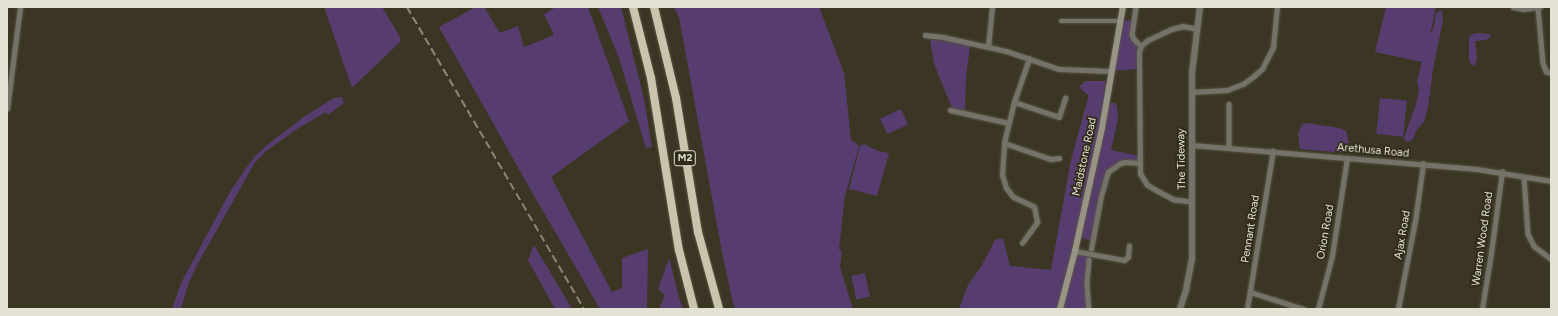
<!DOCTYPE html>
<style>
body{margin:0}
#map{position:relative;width:1558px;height:316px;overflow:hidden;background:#3b3624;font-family:Figtree,sans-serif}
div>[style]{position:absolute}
.green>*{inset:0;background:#573d6f;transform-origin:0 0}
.roads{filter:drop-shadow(0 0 1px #595544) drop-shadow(0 0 1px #595544)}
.minor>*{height:4.5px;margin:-2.25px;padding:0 2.25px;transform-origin:2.25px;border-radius:2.25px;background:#757269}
.tertiary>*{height:5.5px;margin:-2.75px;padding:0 2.75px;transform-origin:2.75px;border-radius:2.75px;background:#757269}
.secondary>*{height:6px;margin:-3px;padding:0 3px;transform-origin:3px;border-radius:3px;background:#989485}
.motorway>*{height:8px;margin:-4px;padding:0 4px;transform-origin:4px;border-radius:4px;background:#cac4ae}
.rail>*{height:1.5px;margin-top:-0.75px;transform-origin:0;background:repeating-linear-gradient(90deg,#8a8676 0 8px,transparent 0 12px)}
span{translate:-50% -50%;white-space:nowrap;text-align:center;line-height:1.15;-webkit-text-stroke:3.5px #312c1a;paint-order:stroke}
.shield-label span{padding:1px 3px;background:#312c1a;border:1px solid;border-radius:3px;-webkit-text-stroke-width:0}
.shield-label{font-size:10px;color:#e4e1d5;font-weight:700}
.street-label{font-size:11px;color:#e4e1d5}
.frame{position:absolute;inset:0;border:8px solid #e4e1d5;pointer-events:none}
</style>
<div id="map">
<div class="green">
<i style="clip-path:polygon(324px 7px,382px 7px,400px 37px,401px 41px,352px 88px)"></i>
<i style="clip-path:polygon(476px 7px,484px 7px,500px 33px,518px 26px,524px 47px,554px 35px,544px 14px,556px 7px,588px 7px,629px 121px,551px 177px,612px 292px,622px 288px,622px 258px,648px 249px,647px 309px,600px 309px,529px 187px,439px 27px)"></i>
<i style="clip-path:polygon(598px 7px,621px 7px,644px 99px,652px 147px,646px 148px,619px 58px)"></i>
<i style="clip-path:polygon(674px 7px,819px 7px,844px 73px,851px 140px,859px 146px,845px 196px,839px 249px,842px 252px,840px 267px,853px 309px,736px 309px,733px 303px,721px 247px,679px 17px)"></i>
<i style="clip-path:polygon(1386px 7px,1436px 7px,1430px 36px,1434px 26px,1436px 13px,1442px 10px,1443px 21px,1433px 69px,1428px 107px,1424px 122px,1417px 129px,1413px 139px,1408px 142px,1405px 141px,1404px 138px,1416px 104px,1419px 90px,1417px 81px,1422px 62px,1375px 52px)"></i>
<i style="clip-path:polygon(1133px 20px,1132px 34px,1141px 46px,1139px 69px,1110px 71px,1120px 21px)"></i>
<i style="clip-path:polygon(1479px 33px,1490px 34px,1491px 36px,1486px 40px,1475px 41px,1477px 59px,1474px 66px,1471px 64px,1469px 60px,1469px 37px,1472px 34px)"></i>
<i style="clip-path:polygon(930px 39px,970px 46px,966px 77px,965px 110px,952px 108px,934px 64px)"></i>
<i style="clip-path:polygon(1085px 81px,1106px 81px,1106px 103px,1115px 103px,1117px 106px,1118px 119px,1111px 150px,1139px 156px,1139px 163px,1125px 162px,1108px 172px,1093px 241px,1079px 237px,1076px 251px,1089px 254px,1089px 309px,959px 309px,968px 285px,982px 265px,995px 240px,1003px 238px,1010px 266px,1051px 270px,1071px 160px,1088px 98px,1088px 95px,1081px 89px,1080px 86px)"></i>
<i style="clip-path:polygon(342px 97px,344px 103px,328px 115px,326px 112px,297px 129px,265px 152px,254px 164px,197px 265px,188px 285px,181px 309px,172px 309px,181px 283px,231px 190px,254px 157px,267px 145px,305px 116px,334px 98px)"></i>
<i style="left:1380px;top:98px;width:27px;height:36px;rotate:6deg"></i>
<i style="left:901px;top:109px;width:17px;height:23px;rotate:65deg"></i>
<i style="clip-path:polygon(1306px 123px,1340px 128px,1346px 131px,1350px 149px,1348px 153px,1300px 149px,1298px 134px,1301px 125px)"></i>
<i style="clip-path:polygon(864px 144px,878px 151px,889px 153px,877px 196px,849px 189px,860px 146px)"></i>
<i style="clip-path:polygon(534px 245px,572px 309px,555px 309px,528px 260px)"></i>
<i style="clip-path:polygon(669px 258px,679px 297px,683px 309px,659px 309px,665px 295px,658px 289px)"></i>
<i style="left:865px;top:273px;width:24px;height:14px;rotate:78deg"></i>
</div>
<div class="roads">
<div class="minor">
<i style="left:1136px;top:7px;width:27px;rotate:98deg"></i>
<i style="left:1132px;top:34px;width:5px;rotate:68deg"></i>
<i style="left:1134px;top:39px;width:10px;rotate:45deg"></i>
<i style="left:1513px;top:7px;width:10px;rotate:11deg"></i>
<i style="left:1523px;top:9px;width:17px;rotate:-7deg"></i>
<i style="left:1538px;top:7px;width:56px;rotate:84.9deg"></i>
<i style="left:1543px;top:63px;width:9px;rotate:69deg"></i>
<i style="left:1546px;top:71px;width:5px;rotate:22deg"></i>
<i style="left:1061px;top:21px;width:59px"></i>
<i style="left:925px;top:35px;width:18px;rotate:6deg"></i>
<i style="left:943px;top:37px;width:65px;rotate:12.5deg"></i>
<i style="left:1006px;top:51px;width:56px;rotate:18.8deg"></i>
<i style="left:1059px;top:69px;width:51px;rotate:2.2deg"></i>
<i style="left:988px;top:47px;width:40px;rotate:-84.3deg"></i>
<i style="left:1191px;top:92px;width:36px;rotate:-3deg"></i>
<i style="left:1227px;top:90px;width:17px;rotate:-21deg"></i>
<i style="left:1243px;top:84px;width:14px;rotate:-36deg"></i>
<i style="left:1254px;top:76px;width:11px;rotate:-41deg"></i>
<i style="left:1262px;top:69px;width:25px;rotate:-63deg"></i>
<i style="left:1273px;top:47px;width:40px;rotate:-84.3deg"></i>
<i style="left:1014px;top:102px;width:47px;rotate:18.4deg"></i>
<i style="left:1059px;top:117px;width:20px;rotate:-72deg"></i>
<i style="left:1229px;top:104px;width:43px;rotate:90deg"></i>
<i style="left:7px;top:109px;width:103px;rotate:-82.7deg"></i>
<i style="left:950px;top:110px;width:60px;rotate:12.4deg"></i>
<i style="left:1004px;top:143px;width:50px;rotate:18.8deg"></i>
<i style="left:1051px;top:159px;width:8px;rotate:-7deg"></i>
<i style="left:1192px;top:145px;width:286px;rotate:4.8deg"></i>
<i style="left:1477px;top:169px;width:75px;rotate:9.2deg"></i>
<i style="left:1524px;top:177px;width:57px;rotate:86deg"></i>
<i style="left:1528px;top:234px;width:13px;rotate:63deg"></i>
<i style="left:1534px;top:246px;width:21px;rotate:37deg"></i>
<i style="left:1192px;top:202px;width:18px;rotate:-174deg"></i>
<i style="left:1174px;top:200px;width:21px;rotate:-152deg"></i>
<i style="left:1155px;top:190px;width:9px;rotate:-148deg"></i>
<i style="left:1147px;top:185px;width:13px;rotate:-122deg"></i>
<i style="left:1140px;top:174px;width:122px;rotate:-90.5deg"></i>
<i style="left:1139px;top:52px;width:6px;rotate:-72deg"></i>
<i style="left:1141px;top:46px;width:9px;rotate:-41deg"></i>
<i style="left:1148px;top:40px;width:26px;rotate:-25deg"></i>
<i style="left:1172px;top:29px;width:11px;rotate:-15deg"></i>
<i style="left:1183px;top:26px;width:14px;rotate:12deg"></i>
<i style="left:1022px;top:243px;width:26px;rotate:-54deg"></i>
<i style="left:1037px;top:222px;width:15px;rotate:-101deg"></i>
<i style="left:1034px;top:207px;width:23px;rotate:-155deg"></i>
<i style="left:1013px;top:197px;width:11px;rotate:-128deg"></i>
<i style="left:1006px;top:188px;width:14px;rotate:-107deg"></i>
<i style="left:1002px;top:175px;width:32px;rotate:-86deg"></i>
<i style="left:1004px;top:143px;width:42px;rotate:-76.3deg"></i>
<i style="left:1014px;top:102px;width:46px;rotate:-70.8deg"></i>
<i style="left:1091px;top:249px;width:54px;rotate:-79.3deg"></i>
<i style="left:1101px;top:196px;width:25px;rotate:-74deg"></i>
<i style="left:1108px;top:172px;width:14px;rotate:-36deg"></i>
<i style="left:1119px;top:164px;width:6px;rotate:-18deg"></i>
<i style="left:1125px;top:162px;width:14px;rotate:4deg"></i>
<i style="left:1075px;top:251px;width:50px;rotate:10.4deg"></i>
<i style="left:1124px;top:260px;width:5px;rotate:-37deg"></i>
<i style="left:1128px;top:257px;width:11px;rotate:-85deg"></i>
<i style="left:1089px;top:260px;width:23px;rotate:95deg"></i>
<i style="left:1087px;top:283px;width:26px;rotate:86deg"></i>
<i style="left:1250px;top:292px;width:57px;rotate:17.5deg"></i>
<i style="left:1247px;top:309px;width:160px;rotate:-80.7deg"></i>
<i style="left:1318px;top:309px;width:55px;rotate:-75.2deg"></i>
<i style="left:1332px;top:256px;width:99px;rotate:-81.3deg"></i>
<i style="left:1398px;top:309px;width:90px;rotate:-79.1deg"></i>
<i style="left:1415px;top:221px;width:58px;rotate:-82deg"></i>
<i style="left:1482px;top:309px;width:57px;rotate:-80.9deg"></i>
<i style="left:1491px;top:253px;width:82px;rotate:-82.3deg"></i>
</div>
<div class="tertiary">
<i style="left:1180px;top:309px;width:20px;rotate:-72deg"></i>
<i style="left:1186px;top:290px;width:31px;rotate:-79deg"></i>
<i style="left:1192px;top:260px;width:187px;rotate:-90deg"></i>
<i style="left:1192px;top:73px;width:66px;rotate:-83.1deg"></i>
</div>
<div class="secondary">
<i style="left:1060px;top:309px;width:60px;rotate:-75.5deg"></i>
<i style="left:1075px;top:251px;width:126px;rotate:-77.6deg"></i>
<i style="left:1102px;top:128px;width:123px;rotate:-80.2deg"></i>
</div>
<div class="motorway">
<i style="left:633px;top:7px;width:73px;rotate:75.8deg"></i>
<i style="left:651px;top:78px;width:174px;rotate:80.8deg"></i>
<i style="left:679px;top:250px;width:61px;rotate:75.7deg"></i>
<i style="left:654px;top:7px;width:94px;rotate:76.4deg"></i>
<i style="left:676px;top:98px;width:136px;rotate:80.7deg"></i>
<i style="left:698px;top:232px;width:80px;rotate:74.7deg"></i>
</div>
</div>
<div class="rail">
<i style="left:407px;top:7px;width:350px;rotate:59.6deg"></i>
</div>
<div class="shield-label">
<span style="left:685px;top:158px">M2</span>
</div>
<div class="street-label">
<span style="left:1373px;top:151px;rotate:5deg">Arethusa Road</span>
<span style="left:1085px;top:157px;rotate:-78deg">Maidstone Road</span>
<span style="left:1182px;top:159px;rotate:-91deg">The Tideway</span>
<span style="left:1251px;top:229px;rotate:-81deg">Pennant Road</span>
<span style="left:1326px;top:232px;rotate:-80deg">Orion Road</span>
<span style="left:1403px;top:235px;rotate:-80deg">Ajax Road</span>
<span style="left:1483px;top:239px;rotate:-82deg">Warren Wood Road</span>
</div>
<div class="frame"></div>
</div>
